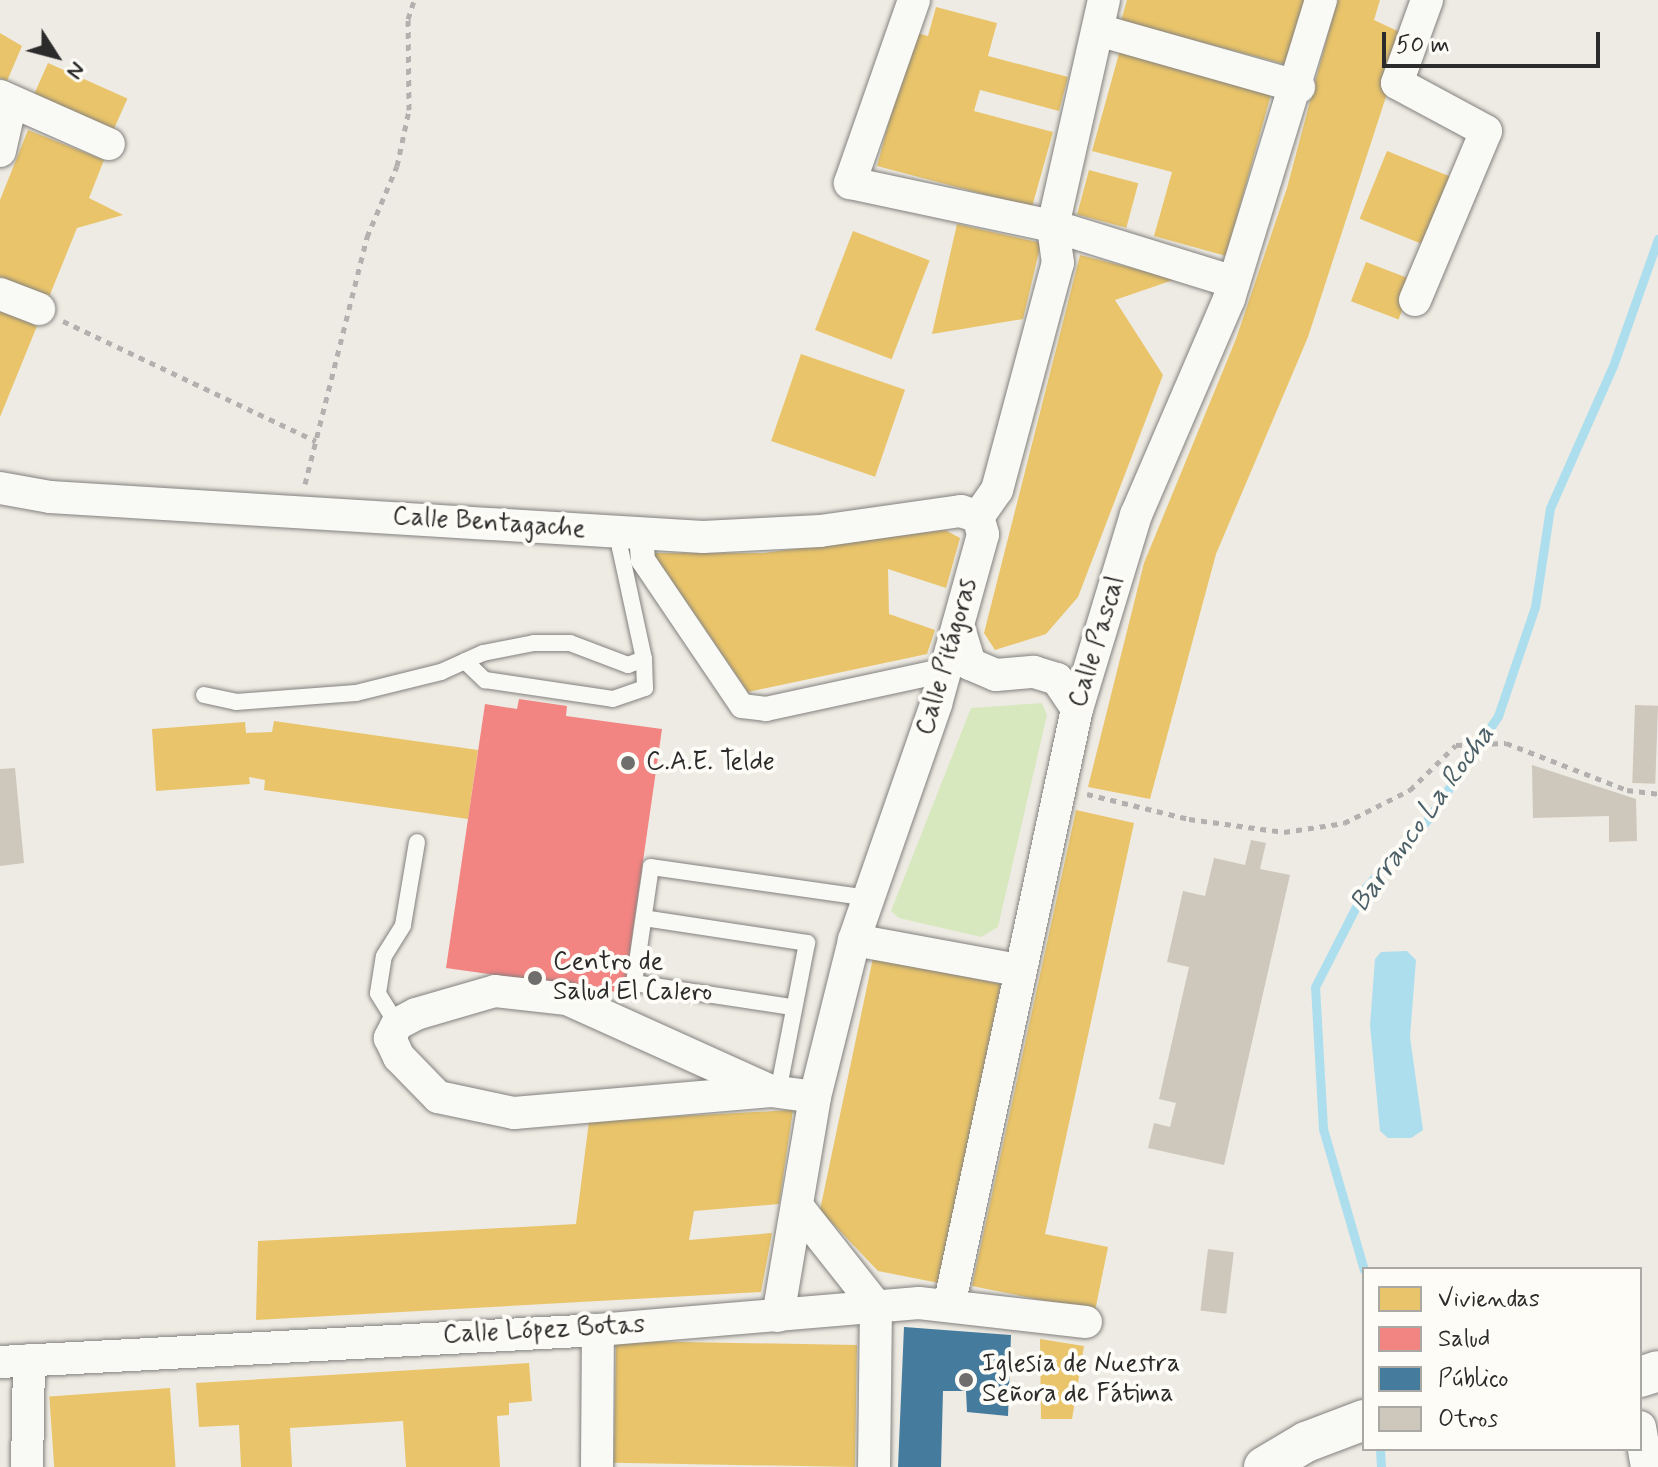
<!DOCTYPE html>
<meta charset="utf-8">
<style>
body{margin:0}
#map{position:relative;width:1658px;height:1467px;overflow:hidden;background:#eeebe4;font-family:Mynerve,sans-serif}
div>[style]{position:absolute}
.green>*{inset:0;background:#d8e8be}
.water>*{inset:0;background:#addeee}
.homes>*{inset:0;background:#e9c46a;transform-origin:0 0}
.health>*{inset:0;background:#f28482}
.public>*{inset:0;background:#457b9d}
.stream>*{height:9px;margin:-4.5px;padding:0 4.5px;transform-origin:4.5px;border-radius:4.5px;background:#addeee}
.building>*{inset:0;background:#cec7bb;transform-origin:0 0}
.path>*{height:5px;margin-top:-2.5px;transform-origin:0;background:repeating-linear-gradient(90deg,#b2b1af 0 6px,transparent 0 12px)}
.roads{filter:drop-shadow(0 0 2px #83817e) drop-shadow(0 0 2px #83817e)}
.service>*{height:16px;margin:-8px;padding:0 8px;transform-origin:8px;border-radius:8px;background:#f9f9f6}
.pedestrian>*{height:24px;margin:-12px;padding:0 12px;transform-origin:12px;border-radius:12px;background:#f9f9f6}
.minor>*{height:32px;margin:-16px;padding:0 16px;transform-origin:16px;border-radius:16px;background:#f9f9f6}
.tertiary>*{height:40px;margin:-20px;padding:0 20px;transform-origin:20px;border-radius:20px;background:#f9f9f6}
.dots>*{width:22px;height:22px;translate:-50% -50%;box-sizing:border-box;border:4px solid #fdfcf7;border-radius:50%}
span{translate:-50% -50%;white-space:nowrap;text-align:center;line-height:1.15;-webkit-text-stroke:8px #fdfcf7;paint-order:stroke}
.street-label{font-size:26px;color:#2b2b2b}
.poi-label{font-size:26px;color:#2b2b2b}
.left{translate:0 -50%;text-align:left}
.water-label{font-size:28px;color:#4a5f67;font-style:italic}
.legend{position:absolute;left:1362px;top:1267px;width:280px;height:184px;box-sizing:border-box;background:#fdfcf7;border:2px solid #a9a8a5;margin:0;padding:10px 14px;list-style:none;font-size:24px;color:#2b2b2b}
.legend li{display:flex;align-items:center;gap:16px;height:40px}
.legend b{width:40px;border:2px solid #a9a8a5}
.north{position:absolute;left:16px;top:16px;width:80px;height:80px;-webkit-text-stroke:6px #fdfcf7;paint-order:stroke;rotate:126deg;font-size:22px;font-weight:700;line-height:32px;text-align:center;color:#2b2b2b}
.north::after{content:'';display:block;margin:auto;width:28px;height:36px;background:#2b2b2b;clip-path:polygon(50% 0,100% 100%,50% 72%,0 100%)}
.scale{position:absolute;left:1382px;top:32px;width:218px;height:36px;box-sizing:border-box;border:4px solid #2b2b2b;border-top:0;padding-left:10px;font-size:24px;line-height:28px;white-space:nowrap;color:#2b2b2b;-webkit-text-stroke:6px #fdfcf7;paint-order:stroke}
</style>
<div id="map">
<div class="green">
<i style="clip-path:polygon(1042px 703px,1047px 715px,998px 927px,981px 937px,899px 918px,891px 911px,971px 708px)"></i>
</div>
<div class="water">
<i style="clip-path:polygon(1407px 951px,1416px 960px,1410px 1037px,1423px 1130px,1411px 1138px,1388px 1138px,1380px 1131px,1370px 1025px,1375px 959px,1381px 952px)"></i>
</div>
<div class="homes">
<i style="clip-path:polygon(1127px 0,1305px 0,1288px 65px,1121px 21px)"></i>
<i style="clip-path:polygon(1337px 0,1380px 0,1374px 20px,1406px 35px,1308px 337px,1216px 554px,1150px 799px,1088px 787px,1144px 563px,1236px 339px,1287px 188px)"></i>
<i style="clip-path:polygon(936px 7px,997px 23px,988px 56px,1068px 77px,1059px 111px,980px 90px,974px 111px,1053px 132px,1032px 207px,877px 166px,913px 32px,928px 36px)"></i>
<i style="clip-path:polygon(0 33px,22px 46px,7px 81px,0 78px)"></i>
<i style="clip-path:polygon(1120px 50px,1272px 91px,1226px 256px,1154px 236px,1172px 172px,1092px 151px)"></i>
<i style="left:48px;top:63px;width:87px;height:36px;rotate:24deg"></i>
<i style="clip-path:polygon(28px 130px,104px 160px,89px 198px,123px 215px,77px 228px,49px 297px,0 277px,0 200px)"></i>
<i style="left:1387px;top:151px;width:76px;height:73px;rotate:22deg"></i>
<i style="left:1089px;top:170px;width:51px;height:46px;rotate:15deg"></i>
<i style="clip-path:polygon(957px 224px,1041px 243px,1023px 319px,932px 334px)"></i>
<i style="left:853px;top:231px;width:82px;height:106px;rotate:21deg"></i>
<i style="clip-path:polygon(1080px 255px,1176px 279px,1115px 300px,1163px 375px,1078px 597px,1046px 634px,995px 650px,984px 633px)"></i>
<i style="left:1366px;top:262px;width:51px;height:42px;rotate:21deg"></i>
<i style="clip-path:polygon(0 311px,37px 326px,0 417px)"></i>
<i style="left:801px;top:354px;width:110px;height:92px;rotate:19deg"></i>
<i style="clip-path:polygon(945px 530px,960px 538px,946px 588px,888px 569px,889px 614px,935px 630px,927px 654px,748px 692px,653px 553px,763px 553px)"></i>
<i style="clip-path:polygon(274px 721px,478px 750px,468px 819px,264px 790px,265px 780px,249px 777px,250px 784px,156px 791px,152px 729px,245px 722px,246px 733px,272px 732px)"></i>
<i style="clip-path:polygon(1076px 810px,1134px 823px,1045px 1234px,1108px 1247px,1095px 1311px,972px 1286px)"></i>
<i style="clip-path:polygon(873px 958px,1001px 984px,939px 1283px,878px 1271px,820px 1210px)"></i>
<i style="clip-path:polygon(793px 1110px,779px 1204px,694px 1211px,689px 1240px,772px 1233px,761px 1292px,256px 1320px,258px 1241px,576px 1224px,589px 1121px)"></i>
<i style="clip-path:polygon(1040px 1339px,1084px 1346px,1072px 1419px,1041px 1419px)"></i>
<i style="left:857px;top:1345px;width:122px;height:241px;rotate:91deg"></i>
<i style="clip-path:polygon(529px 1363px,532px 1401px,509px 1403px,509px 1415px,497px 1416px,500px 1467px,406px 1467px,403px 1421px,290px 1428px,292px 1467px,241px 1467px,239px 1425px,199px 1427px,196px 1383px)"></i>
<i style="left:170px;top:1388px;width:79px;height:121px;rotate:86deg"></i>
</div>
<div class="health">
<i style="clip-path:polygon(519px 699px,567px 706px,566px 716px,662px 729px,624px 993px,446px 968px,485px 704px,517px 709px)"></i>
</div>
<div class="public">
<i style="clip-path:polygon(904px 1327px,1011px 1335px,1008px 1416px,967px 1412px,966px 1391px,943px 1391px,941px 1467px,898px 1467px)"></i>
</div>
<div class="stream">
<i style="left:1364px;top:1270px;width:147px;rotate:-106.2deg"></i>
<i style="left:1323px;top:1129px;width:142px;rotate:-93.2deg"></i>
<i style="left:1315px;top:987px;width:112px;rotate:-63deg"></i>
<i style="left:1366px;top:887px;width:92px;rotate:-47.6deg"></i>
<i style="left:1428px;top:819px;width:125px;rotate:-55.8deg"></i>
<i style="left:1498px;top:716px;width:115px;rotate:-71.3deg"></i>
<i style="left:1535px;top:607px;width:100px;rotate:-81.4deg"></i>
<i style="left:1550px;top:508px;width:155px;rotate:-66.1deg"></i>
<i style="left:1613px;top:366px;width:135px;rotate:-70.5deg"></i>
<i style="left:1380px;top:1449px;width:18px;rotate:87deg"></i>
</div>
<div class="building">
<i style="left:1635px;top:705px;width:23px;height:78px;rotate:2deg"></i>
<i style="clip-path:polygon(1532px 765px,1636px 799px,1637px 841px,1609px 842px,1609px 816px,1533px 818px)"></i>
<i style="clip-path:polygon(15px 768px,24px 863px,0 866px,0 769px)"></i>
<i style="clip-path:polygon(1251px 840px,1266px 843px,1260px 869px,1290px 875px,1224px 1165px,1148px 1148px,1154px 1123px,1170px 1127px,1176px 1103px,1159px 1099px,1189px 967px,1167px 962px,1183px 891px,1205px 896px,1214px 858px,1245px 865px)"></i>
<i style="left:1208px;top:1249px;width:26px;height:62px;rotate:7deg"></i>
</div>
<div class="path">
<i style="left:63px;top:321px;width:280px;rotate:25.4deg"></i>
<i style="left:305px;top:484px;width:255px;rotate:-75.9deg"></i>
<i style="left:367px;top:237px;width:77px;rotate:-67.1deg"></i>
<i style="left:397px;top:166px;width:57px;rotate:-77.9deg"></i>
<i style="left:409px;top:110px;width:91px;rotate:-90.6deg"></i>
<i style="left:408px;top:19px;width:20px;rotate:-72deg"></i>
<i style="left:1087px;top:794px;width:105px;rotate:13.8deg"></i>
<i style="left:1189px;top:819px;width:96px;rotate:7.8deg"></i>
<i style="left:1284px;top:832px;width:61px;rotate:-8.5deg"></i>
<i style="left:1344px;top:823px;width:74px;rotate:-26.6deg"></i>
<i style="left:1410px;top:790px;width:64px;rotate:-44.4deg"></i>
<i style="left:1456px;top:745px;width:50px;rotate:-2.3deg"></i>
<i style="left:1506px;top:743px;width:130px;rotate:21.2deg"></i>
<i style="left:1627px;top:790px;width:31px;rotate:7deg"></i>
</div>
<div class="roads">
<div class="service">
<i style="left:465px;top:661px;width:28px;rotate:44deg"></i>
<i style="left:485px;top:680px;width:129px;rotate:8.4deg"></i>
<i style="left:613px;top:699px;width:34px;rotate:-19deg"></i>
<i style="left:645px;top:688px;width:29px;rotate:-92deg"></i>
<i style="left:204px;top:695px;width:33px;rotate:12deg"></i>
<i style="left:236px;top:702px;width:120px;rotate:-4.3deg"></i>
<i style="left:356px;top:693px;width:88px;rotate:-13.9deg"></i>
<i style="left:441px;top:672px;width:46px;rotate:-24.3deg"></i>
<i style="left:483px;top:653px;width:52px;rotate:-11.1deg"></i>
<i style="left:534px;top:643px;width:36px"></i>
<i style="left:570px;top:643px;width:62px;rotate:20.8deg"></i>
<i style="left:628px;top:665px;width:17px;rotate:-21deg"></i>
<i style="left:644px;top:659px;width:114px;rotate:-102.2deg"></i>
<i style="left:620px;top:548px;width:16px;rotate:-83deg"></i>
<i style="left:644px;top:918px;width:165px;rotate:8.7deg"></i>
<i style="left:807px;top:943px;width:152px;rotate:101deg"></i>
<i style="left:791px;top:1007px;width:159px;rotate:-171.3deg"></i>
<i style="left:634px;top:983px;width:117px;rotate:-81.7deg"></i>
<i style="left:651px;top:867px;width:220px;rotate:8.1deg"></i>
<i style="left:397px;top:1024px;width:36px;rotate:-122deg"></i>
<i style="left:378px;top:993px;width:37px;rotate:-81deg"></i>
<i style="left:384px;top:956px;width:36px;rotate:-58deg"></i>
<i style="left:403px;top:925px;width:84px;rotate:-80.4deg"></i>
</div>
<div class="pedestrian">
<i style="left:641px;top:533px;width:27px;rotate:86deg"></i>
<i style="left:643px;top:560px;width:176px;rotate:55.9deg"></i>
<i style="left:742px;top:706px;width:24px;rotate:7deg"></i>
<i style="left:766px;top:709px;width:184px;rotate:-12.2deg"></i>
</div>
<div class="minor">
<i style="left:914px;top:0;width:194px;rotate:109.3deg"></i>
<i style="left:850px;top:183px;width:208px;rotate:12deg"></i>
<i style="left:1053px;top:226px;width:189px;rotate:17.2deg"></i>
<i style="left:1098px;top:30px;width:209px;rotate:15.8deg"></i>
<i style="left:0;top:96px;width:119px;rotate:23.8deg"></i>
<i style="left:0;top:98px;width:16px;rotate:55deg"></i>
<i style="left:9px;top:111px;width:41px;rotate:102.7deg"></i>
<i style="left:0;top:294px;width:42px;rotate:21deg"></i>
<i style="left:1415px;top:300px;width:183px;rotate:-67.2deg"></i>
<i style="left:1486px;top:131px;width:101px;rotate:-151.7deg"></i>
<i style="left:1397px;top:83px;width:88px;rotate:-70.1deg"></i>
<i style="left:0;top:488px;width:51px;rotate:10.2deg"></i>
<i style="left:50px;top:497px;width:654px;rotate:3.51deg"></i>
<i style="left:703px;top:537px;width:117px;rotate:-2.9deg"></i>
<i style="left:820px;top:531px;width:142px;rotate:-8.1deg"></i>
<i style="left:961px;top:511px;width:18px;rotate:19deg"></i>
<i style="left:978px;top:517px;width:33px;rotate:-55deg"></i>
<i style="left:997px;top:490px;width:235px;rotate:-75deg"></i>
<i style="left:1058px;top:263px;width:37px;rotate:-98deg"></i>
<i style="left:1053px;top:226px;width:232px;rotate:-77.3deg"></i>
<i style="left:958px;top:625px;width:41px;rotate:72.9deg"></i>
<i style="left:970px;top:664px;width:28px;rotate:23deg"></i>
<i style="left:996px;top:675px;width:38px;rotate:-5deg"></i>
<i style="left:1034px;top:672px;width:24px;rotate:17deg"></i>
<i style="left:1057px;top:679px;width:36px;rotate:56deg"></i>
<i style="left:854px;top:940px;width:166px;rotate:10.4deg"></i>
<i style="left:771px;top:1091px;width:224px;rotate:-155.7deg"></i>
<i style="left:567px;top:999px;width:72px;rotate:-173.7deg"></i>
<i style="left:495px;top:991px;width:82px;rotate:163.8deg"></i>
<i style="left:416px;top:1014px;width:21px;rotate:152deg"></i>
<i style="left:397px;top:1024px;width:16px;rotate:117deg"></i>
<i style="left:390px;top:1038px;width:21px;rotate:65deg"></i>
<i style="left:399px;top:1057px;width:56px;rotate:45.7deg"></i>
<i style="left:438px;top:1097px;width:78px;rotate:11.9deg"></i>
<i style="left:514px;top:1113px;width:258px;rotate:-4.9deg"></i>
<i style="left:771px;top:1091px;width:44px;rotate:7.8deg"></i>
<i style="left:797px;top:1206px;width:127px;rotate:51.7deg"></i>
<i style="left:876px;top:1306px;width:161px;rotate:90.7deg"></i>
<i style="left:949px;top:1306px;width:611px;rotate:-77.9deg"></i>
<i style="left:1077px;top:709px;width:203px;rotate:-73.1deg"></i>
<i style="left:1136px;top:515px;width:235px;rotate:-66.7deg"></i>
<i style="left:1229px;top:299px;width:313px;rotate:-72.9deg"></i>
<i style="left:778px;top:1316px;width:222px;rotate:-80.4deg"></i>
<i style="left:815px;top:1097px;width:162px;rotate:-76deg"></i>
<i style="left:854px;top:940px;width:250px;rotate:-70.8deg"></i>
<i style="left:936px;top:704px;width:176px;rotate:-74.5deg"></i>
<i style="left:983px;top:534px;width:18px;rotate:-106deg"></i>
<i style="left:0;top:1362px;width:599px;rotate:-3.06deg"></i>
<i style="left:598px;top:1330px;width:322px;rotate:-4.8deg"></i>
<i style="left:919px;top:1303px;width:168px;rotate:6.5deg"></i>
<i style="left:1640px;top:1427px;width:41px;rotate:80.1deg"></i>
<i style="left:27px;top:1467px;width:107px;rotate:-88.9deg"></i>
<i style="left:597px;top:1467px;width:137px;rotate:-89.6deg"></i>
</div>
<div class="tertiary">
<i style="left:1640px;top:1377px;width:19px;rotate:-18deg"></i>
<i style="left:1264px;top:1467px;width:49px;rotate:-30.8deg"></i>
<i style="left:1306px;top:1442px;width:62px;rotate:-20.8deg"></i>
</div>
</div>
<div class="dots">
<i style="left:628px;top:763px;background:#6f6e6c"></i>
<i style="left:535px;top:978px;background:#6f6e6c"></i>
<i style="left:966px;top:1380px;background:#6f6e6c"></i>
</div>
<div class="street-label">
<span style="left:489px;top:524px;rotate:4deg">Calle Bentagache</span>
<span style="left:1098px;top:642px;rotate:-73deg">Calle Pascal</span>
<span style="left:948px;top:657px;rotate:-74deg">Calle Pitágoras</span>
<span style="left:544px;top:1331px;rotate:-3deg">Calle López Botas</span>
</div>
<div class="poi-label">
<span class="left" style="left:646px;top:763px">C.A.E. Telde</span>
<span class="left" style="left:553px;top:978px">Centro de<br>Salud El Calero</span>
<span class="left" style="left:982px;top:1380px">Iglesia de Nuestra<br>Señora de Fátima</span>
</div>
<div class="water-label">
<span style="left:1423px;top:819px;rotate:-54deg">Barranco La Rocha</span>
</div>
<ul class="legend">
<li><b style="height:22px;background:#e9c46a"></b>Viviendas</li>
<li><b style="height:22px;background:#f28482"></b>Salud</li>
<li><b style="height:22px;background:#457b9d"></b>Público</li>
<li><b style="height:22px;background:#cec7bb"></b>Otros</li>
</ul>
<div class="north">N</div>
<div class="scale">50 m</div>
</div>
